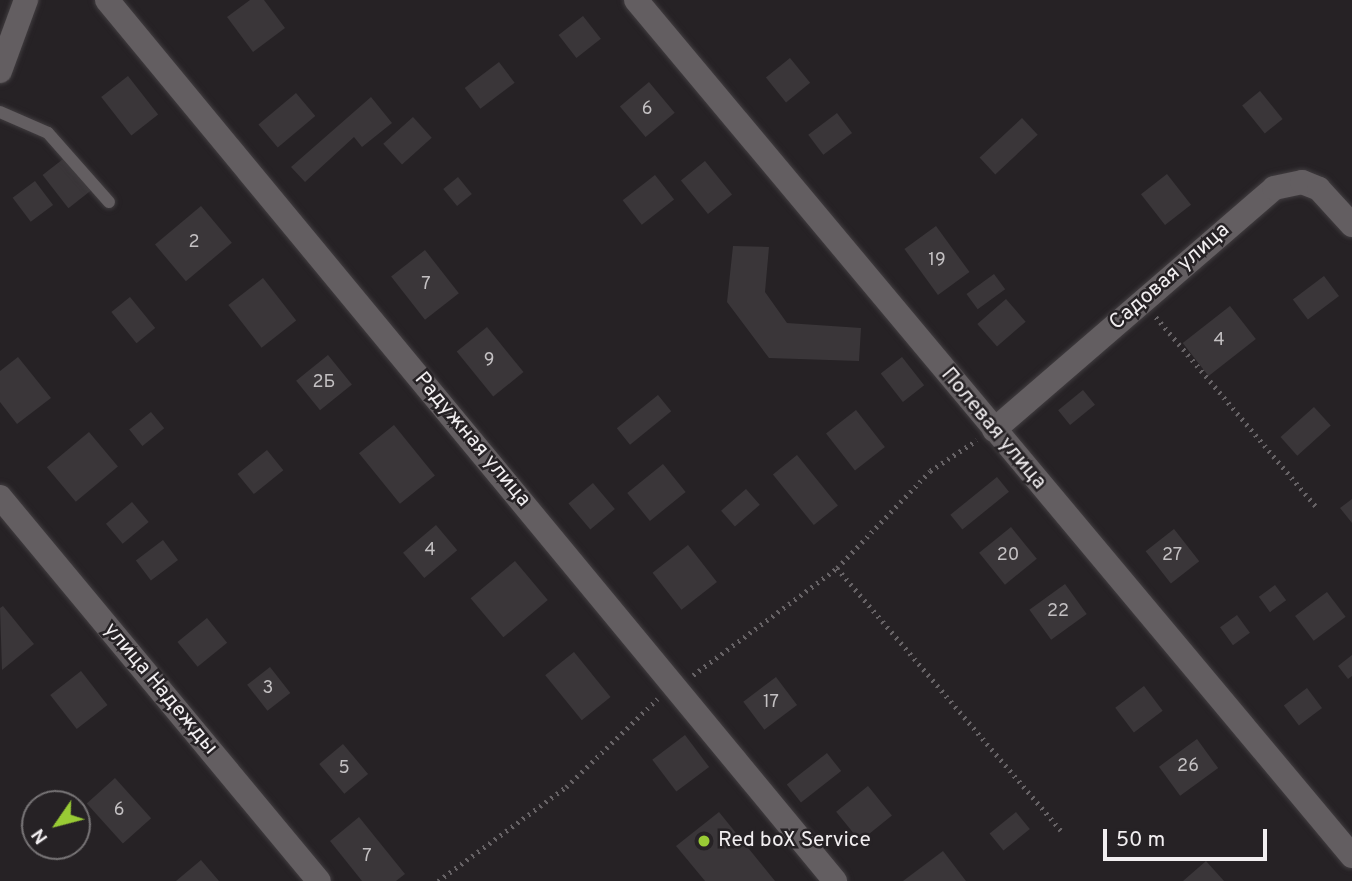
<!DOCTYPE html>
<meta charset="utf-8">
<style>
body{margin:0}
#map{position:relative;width:1352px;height:881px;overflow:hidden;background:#262225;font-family:Overpass,sans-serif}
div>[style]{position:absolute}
.building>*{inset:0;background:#3a3639;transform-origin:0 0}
.path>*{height:4.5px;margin-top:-2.25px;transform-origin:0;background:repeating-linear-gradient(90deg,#676366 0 2px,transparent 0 7px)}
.roads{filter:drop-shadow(0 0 2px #413d40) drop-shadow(0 0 2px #413d40)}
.service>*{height:12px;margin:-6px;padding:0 6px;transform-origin:6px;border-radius:6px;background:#635e61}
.minor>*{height:24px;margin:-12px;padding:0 12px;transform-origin:12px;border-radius:12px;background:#635e61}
.dots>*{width:19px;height:19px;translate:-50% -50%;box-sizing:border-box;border:4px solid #262225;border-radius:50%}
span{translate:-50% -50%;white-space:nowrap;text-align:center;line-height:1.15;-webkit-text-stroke:5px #262225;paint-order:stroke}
.number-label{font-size:18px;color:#c3c0c2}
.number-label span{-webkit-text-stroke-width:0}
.street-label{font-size:21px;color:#f1eef0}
.poi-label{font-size:21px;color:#f1eef0}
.left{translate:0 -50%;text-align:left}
.north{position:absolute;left:21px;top:790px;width:70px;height:70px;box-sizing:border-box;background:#262225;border:2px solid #777476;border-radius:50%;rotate:235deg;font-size:19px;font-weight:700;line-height:28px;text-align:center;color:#f1eef0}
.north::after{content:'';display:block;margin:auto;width:24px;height:32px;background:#99cb35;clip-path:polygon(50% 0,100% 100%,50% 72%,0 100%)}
.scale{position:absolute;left:1103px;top:829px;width:164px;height:32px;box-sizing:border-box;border:4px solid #f1eef0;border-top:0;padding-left:9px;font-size:21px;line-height:24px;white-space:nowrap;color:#f1eef0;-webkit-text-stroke:5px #262225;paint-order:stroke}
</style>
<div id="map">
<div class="building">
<i style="clip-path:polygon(250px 0,264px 0,285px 28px,253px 52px,227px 17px)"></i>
<i style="left:583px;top:16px;width:29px;height:31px;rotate:52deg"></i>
<i style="left:790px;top:58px;width:32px;height:31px;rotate:51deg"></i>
<i style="left:499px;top:62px;width:26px;height:43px;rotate:53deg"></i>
<i style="left:128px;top:76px;width:49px;height:34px;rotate:52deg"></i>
<i style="left:649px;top:82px;width:40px;height:38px;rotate:50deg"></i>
<i style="left:1260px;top:91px;width:36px;height:23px;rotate:51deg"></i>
<i style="left:296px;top:93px;width:30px;height:49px;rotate:50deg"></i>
<i style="clip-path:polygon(371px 97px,392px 123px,362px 147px,354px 137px,305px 182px,291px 167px)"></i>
<i style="left:837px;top:113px;width:25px;height:36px;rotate:53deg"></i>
<i style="left:413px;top:117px;width:28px;height:40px;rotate:48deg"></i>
<i style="left:1022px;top:118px;width:23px;height:58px;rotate:47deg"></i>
<i style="left:67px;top:156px;width:42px;height:31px;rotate:52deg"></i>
<i style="left:705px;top:161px;width:43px;height:31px;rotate:51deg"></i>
<i style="left:1167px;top:174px;width:39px;height:33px;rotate:52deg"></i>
<i style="left:655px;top:175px;width:31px;height:41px;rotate:52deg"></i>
<i style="left:458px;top:177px;width:22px;height:19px;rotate:51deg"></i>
<i style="left:35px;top:181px;width:30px;height:28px;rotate:53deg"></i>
<i style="left:201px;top:206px;width:48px;height:60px;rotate:50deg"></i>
<i style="left:936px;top:226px;width:57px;height:39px;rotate:54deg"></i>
<i style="clip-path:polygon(733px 246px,769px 247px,765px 292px,787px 323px,861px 328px,859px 361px,769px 358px,727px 302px)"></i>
<i style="left:425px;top:250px;width:55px;height:43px;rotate:52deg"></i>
<i style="left:994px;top:274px;width:19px;height:34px;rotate:54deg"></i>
<i style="left:1324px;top:276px;width:25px;height:39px;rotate:53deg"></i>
<i style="left:263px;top:278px;width:54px;height:44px;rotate:52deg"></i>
<i style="left:130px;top:297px;width:40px;height:24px;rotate:51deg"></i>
<i style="left:1006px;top:299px;width:30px;height:38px;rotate:49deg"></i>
<i style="left:1230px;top:306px;width:42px;height:60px;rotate:52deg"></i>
<i style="left:487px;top:327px;width:58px;height:39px;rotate:51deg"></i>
<i style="left:328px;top:355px;width:38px;height:41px;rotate:51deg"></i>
<i style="clip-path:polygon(18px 357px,51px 398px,17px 424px,0 402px,0 371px)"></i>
<i style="left:902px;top:357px;width:36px;height:27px;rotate:52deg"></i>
<i style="left:1083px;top:390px;width:19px;height:32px;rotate:51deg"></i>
<i style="left:658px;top:395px;width:21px;height:53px;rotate:51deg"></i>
<i style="left:1314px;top:407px;width:25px;height:45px;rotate:48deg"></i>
<i style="left:856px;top:410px;width:47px;height:38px;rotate:52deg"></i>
<i style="left:151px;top:412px;width:21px;height:28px;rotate:51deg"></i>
<i style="left:394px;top:425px;width:65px;height:45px;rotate:51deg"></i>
<i style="left:89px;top:432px;width:45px;height:55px;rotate:50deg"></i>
<i style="left:267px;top:450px;width:26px;height:38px;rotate:51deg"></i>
<i style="left:797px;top:455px;width:65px;height:31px;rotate:51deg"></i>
<i style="left:663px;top:464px;width:36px;height:46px;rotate:51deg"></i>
<i style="left:997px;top:477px;width:19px;height:60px;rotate:51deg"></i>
<i style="left:593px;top:483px;width:34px;height:32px;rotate:50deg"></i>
<i style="left:746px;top:489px;width:21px;height:33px;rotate:49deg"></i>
<i style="clip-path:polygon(1352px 499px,1352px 523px,1340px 508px)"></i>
<i style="left:132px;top:502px;width:26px;height:34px;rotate:50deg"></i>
<i style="left:436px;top:525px;width:33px;height:43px;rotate:50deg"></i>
<i style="left:1011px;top:527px;width:41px;height:41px;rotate:51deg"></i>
<i style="left:1174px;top:529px;width:41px;height:36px;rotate:52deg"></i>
<i style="left:163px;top:540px;width:25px;height:34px;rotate:53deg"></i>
<i style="left:688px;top:545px;width:47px;height:45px;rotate:52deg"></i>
<i style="left:515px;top:561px;width:51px;height:58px;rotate:50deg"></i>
<i style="left:1065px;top:584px;width:37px;height:44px;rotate:54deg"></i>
<i style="left:1275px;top:585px;width:19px;height:20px;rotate:54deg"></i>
<i style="left:1327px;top:592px;width:31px;height:40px;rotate:53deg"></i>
<i style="clip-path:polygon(3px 606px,34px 644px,2px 670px,0 608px)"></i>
<i style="left:1237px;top:615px;width:22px;height:21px;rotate:54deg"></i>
<i style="left:207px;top:618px;width:32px;height:38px;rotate:51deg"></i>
<i style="left:574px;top:652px;width:58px;height:37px;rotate:51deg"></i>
<i style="clip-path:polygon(1352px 655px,1352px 676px,1348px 679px,1338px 666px)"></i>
<i style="left:270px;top:667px;width:33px;height:29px;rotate:52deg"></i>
<i style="left:81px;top:671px;width:43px;height:39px;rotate:52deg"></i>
<i style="left:776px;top:677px;width:35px;height:41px;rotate:53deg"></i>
<i style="left:1144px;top:686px;width:31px;height:36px;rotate:53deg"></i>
<i style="left:1307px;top:688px;width:25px;height:29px;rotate:53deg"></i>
<i style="left:685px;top:735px;width:40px;height:41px;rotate:53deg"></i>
<i style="left:1197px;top:739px;width:36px;height:47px;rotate:54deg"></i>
<i style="left:343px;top:744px;width:39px;height:31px;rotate:50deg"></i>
<i style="left:827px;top:753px;width:23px;height:51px;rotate:52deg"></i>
<i style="left:115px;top:778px;width:54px;height:38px;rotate:48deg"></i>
<i style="left:868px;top:786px;width:38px;height:41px;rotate:51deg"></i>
<i style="clip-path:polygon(719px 812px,775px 881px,705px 881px,676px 846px)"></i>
<i style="left:1016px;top:812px;width:22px;height:34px;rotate:51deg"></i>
<i style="clip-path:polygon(359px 817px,405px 874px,396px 881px,362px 881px,330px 841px)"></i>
<i style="clip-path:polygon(943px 851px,966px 881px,903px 881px)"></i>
<i style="clip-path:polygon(201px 860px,219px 881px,176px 881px)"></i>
<i style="clip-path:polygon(1206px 861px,1224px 881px,1183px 881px)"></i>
</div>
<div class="path">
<i style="left:1156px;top:317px;width:251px;rotate:49.8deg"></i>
<i style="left:837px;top:568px;width:345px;rotate:49.5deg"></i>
<i style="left:693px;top:675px;width:179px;rotate:-36.6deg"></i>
<i style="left:837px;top:568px;width:134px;rotate:-46.2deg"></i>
<i style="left:930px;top:471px;width:56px;rotate:-33.4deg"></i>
<i style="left:438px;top:881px;width:159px;rotate:-36.3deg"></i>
<i style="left:566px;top:787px;width:127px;rotate:-44deg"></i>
</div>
<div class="roads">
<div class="service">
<i style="left:0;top:112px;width:52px;rotate:23.6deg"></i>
<i style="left:48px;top:133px;width:92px;rotate:48.5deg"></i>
</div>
<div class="minor">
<i style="left:107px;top:0;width:1143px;rotate:50.43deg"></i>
<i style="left:636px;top:0;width:1116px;rotate:50.09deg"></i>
<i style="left:0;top:71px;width:76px;rotate:-69.9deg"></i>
<i style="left:994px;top:430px;width:370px;rotate:-40.8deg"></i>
<i style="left:1274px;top:188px;width:29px;rotate:-12deg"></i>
<i style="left:1302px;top:182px;width:18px;rotate:22deg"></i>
<i style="left:1319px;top:189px;width:49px;rotate:47.5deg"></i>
<i style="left:0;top:497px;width:499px;rotate:50.3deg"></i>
</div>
</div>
<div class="dots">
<i style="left:704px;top:841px;background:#99cb35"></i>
</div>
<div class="number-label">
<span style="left:647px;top:110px">6</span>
<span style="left:194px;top:243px">2</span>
<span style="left:937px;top:261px">19</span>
<span style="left:426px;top:285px">7</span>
<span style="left:1219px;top:341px">4</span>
<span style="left:489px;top:361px">9</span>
<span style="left:324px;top:383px">2Б</span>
<span style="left:430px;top:551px">4</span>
<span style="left:1008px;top:556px">20</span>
<span style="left:1172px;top:556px">27</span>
<span style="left:1058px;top:612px">22</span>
<span style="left:268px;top:689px">3</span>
<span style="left:771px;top:703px">17</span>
<span style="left:1188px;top:767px">26</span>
<span style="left:344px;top:769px">5</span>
<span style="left:119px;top:811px">6</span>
<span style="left:367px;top:857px">7</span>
</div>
<div class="street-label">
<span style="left:1170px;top:277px;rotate:-41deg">Садовая улица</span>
<span style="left:993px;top:429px;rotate:50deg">Полевая улица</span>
<span style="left:472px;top:440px;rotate:50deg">Радужная улица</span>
<span style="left:160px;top:689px;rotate:50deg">улица Надежды</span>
</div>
<div class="poi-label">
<span class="left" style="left:718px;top:841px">Red boX Service</span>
</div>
<div class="north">N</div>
<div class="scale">50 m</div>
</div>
